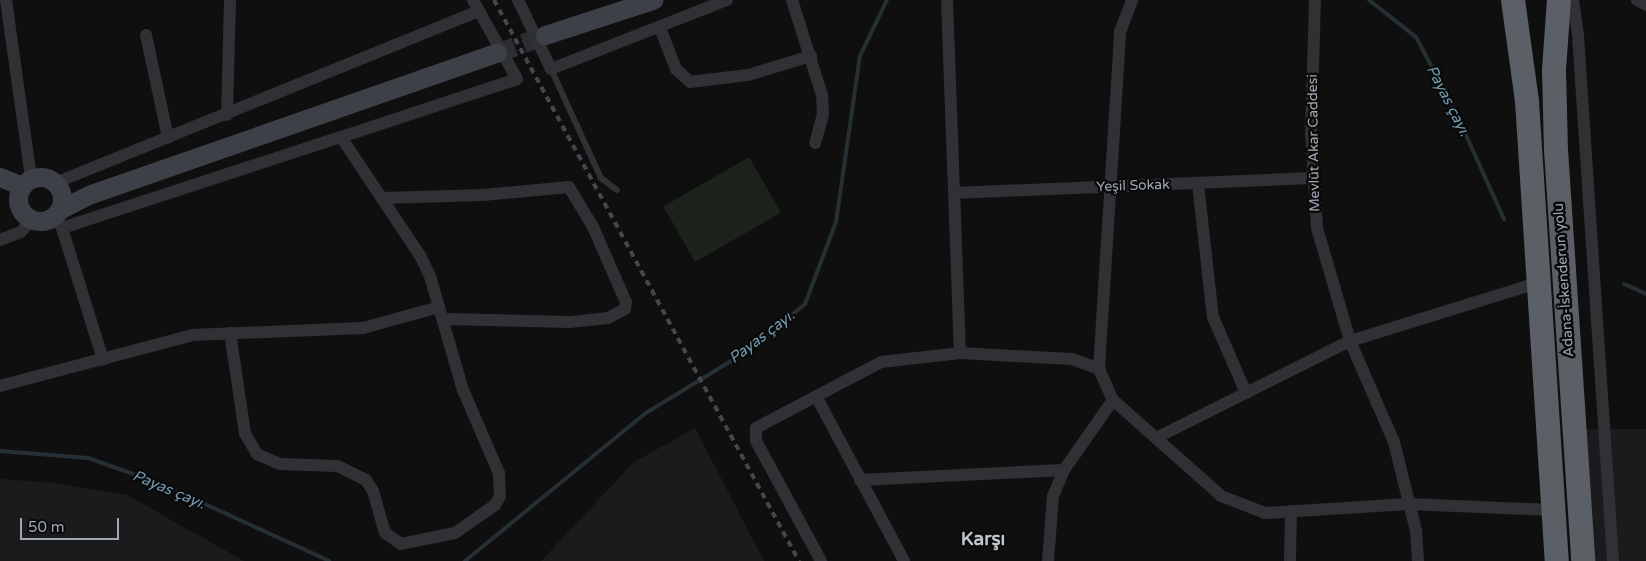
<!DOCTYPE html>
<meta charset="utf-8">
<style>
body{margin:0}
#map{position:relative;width:1646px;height:561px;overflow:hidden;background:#0f0f10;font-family:"Varela Round",sans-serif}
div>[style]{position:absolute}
.built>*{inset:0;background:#1b1b1d;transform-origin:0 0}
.green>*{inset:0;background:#1b231b;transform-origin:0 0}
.stream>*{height:4px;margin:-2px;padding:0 2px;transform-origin:2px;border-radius:2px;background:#252f34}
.secondary-tunnel>*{height:19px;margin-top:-9.5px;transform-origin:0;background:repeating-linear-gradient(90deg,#2c2d30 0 19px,transparent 0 28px)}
.lane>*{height:6px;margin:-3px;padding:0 3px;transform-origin:3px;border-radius:3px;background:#303135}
.street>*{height:12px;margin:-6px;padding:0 6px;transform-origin:6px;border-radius:6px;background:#303135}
.secondary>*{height:19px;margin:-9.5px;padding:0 9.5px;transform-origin:9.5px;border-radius:9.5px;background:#3d4046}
.secondary>.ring{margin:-9.5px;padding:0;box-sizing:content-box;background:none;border:19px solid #3d4046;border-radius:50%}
.highway>*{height:24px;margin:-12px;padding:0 12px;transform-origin:12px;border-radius:12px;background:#5b6067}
.rail>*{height:4px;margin-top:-2px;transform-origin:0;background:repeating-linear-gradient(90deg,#44474d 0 6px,transparent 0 11px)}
span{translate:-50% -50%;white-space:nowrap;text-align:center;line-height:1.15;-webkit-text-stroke:5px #0a0a0b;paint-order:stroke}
.street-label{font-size:14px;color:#9fa7b2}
.water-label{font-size:15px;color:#729bb1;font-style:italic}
.district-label{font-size:19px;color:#c0c5ce;font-weight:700}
.scale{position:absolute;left:20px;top:518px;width:99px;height:22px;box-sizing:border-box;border:2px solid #9fa7b2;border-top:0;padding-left:6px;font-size:15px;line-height:18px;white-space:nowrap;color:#9fa7b2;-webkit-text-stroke:4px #0a0a0b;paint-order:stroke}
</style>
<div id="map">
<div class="built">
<i style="clip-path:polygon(695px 428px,764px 561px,541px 561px,634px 462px)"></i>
<i style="left:1646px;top:429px;width:132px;height:60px;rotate:90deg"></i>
<i style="clip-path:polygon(0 479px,54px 483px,127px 495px,244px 561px,0 561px)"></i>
</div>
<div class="green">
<i style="left:749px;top:157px;width:64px;height:99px;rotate:60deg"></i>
</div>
<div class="stream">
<i style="left:1369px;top:0;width:60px;rotate:38.2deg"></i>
<i style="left:1416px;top:37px;width:84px;rotate:62.2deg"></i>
<i style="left:1455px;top:111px;width:119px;rotate:65.6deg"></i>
<i style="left:1624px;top:284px;width:24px;rotate:24deg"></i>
<i style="left:0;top:451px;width:88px;rotate:4.5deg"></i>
<i style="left:88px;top:458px;width:75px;rotate:19.4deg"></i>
<i style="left:159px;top:483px;width:187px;rotate:24.6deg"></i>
<i style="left:465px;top:561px;width:234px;rotate:-39.3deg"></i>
<i style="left:646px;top:413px;width:124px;rotate:-31.5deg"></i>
<i style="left:752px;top:348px;width:69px;rotate:-39.7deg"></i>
<i style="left:805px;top:304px;width:88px;rotate:-69.3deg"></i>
<i style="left:836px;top:222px;width:168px;rotate:-81.8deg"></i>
<i style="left:860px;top:56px;width:62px;rotate:-64.3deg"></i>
</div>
<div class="secondary-tunnel">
<i style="left:497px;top:53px;width:51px;rotate:-20.6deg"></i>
</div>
<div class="lane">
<i style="left:551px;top:69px;width:120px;rotate:65.4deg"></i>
<i style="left:601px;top:178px;width:20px;rotate:37deg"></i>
</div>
<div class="street">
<i style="left:6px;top:0;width:181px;rotate:82deg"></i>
<i style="left:518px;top:0;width:76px;rotate:64.4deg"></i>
<i style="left:551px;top:69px;width:189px;rotate:-21.4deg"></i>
<i style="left:792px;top:0;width:100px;rotate:72.5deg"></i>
<i style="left:822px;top:95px;width:19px;rotate:87deg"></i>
<i style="left:823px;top:114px;width:30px;rotate:105deg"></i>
<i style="left:947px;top:0;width:353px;rotate:87.9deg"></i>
<i style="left:1315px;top:0;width:133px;rotate:91.7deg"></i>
<i style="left:1311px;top:133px;width:95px;rotate:86.4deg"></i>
<i style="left:1317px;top:228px;width:118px;rotate:73.7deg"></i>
<i style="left:1350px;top:341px;width:110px;rotate:66.5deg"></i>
<i style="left:1394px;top:442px;width:92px;rotate:76.1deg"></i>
<i style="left:1416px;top:531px;width:30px;rotate:86deg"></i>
<i style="left:1573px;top:0;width:35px;rotate:82deg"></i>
<i style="left:1578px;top:35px;width:527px;rotate:86.19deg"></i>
<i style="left:1637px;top:0;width:10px;rotate:29deg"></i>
<i style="left:660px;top:28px;width:44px;rotate:68.7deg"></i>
<i style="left:676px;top:69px;width:19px;rotate:43deg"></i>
<i style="left:690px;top:82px;width:58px;rotate:-6.9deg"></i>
<i style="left:748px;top:75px;width:66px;rotate:-16.8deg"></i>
<i style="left:146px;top:35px;width:105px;rotate:77.9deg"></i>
<i style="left:227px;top:115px;width:115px;rotate:-88.5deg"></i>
<i style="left:341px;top:137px;width:185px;rotate:-18.2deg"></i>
<i style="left:517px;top:79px;width:78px;rotate:-119.2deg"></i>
<i style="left:55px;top:183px;width:458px;rotate:-22.1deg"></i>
<i style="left:479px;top:11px;width:13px;rotate:-119deg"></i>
<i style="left:1198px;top:184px;width:134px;rotate:83.6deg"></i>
<i style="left:1213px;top:317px;width:83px;rotate:66.5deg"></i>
<i style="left:954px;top:193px;width:358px;rotate:-2.4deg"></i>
<i style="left:383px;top:198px;width:100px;rotate:-1.7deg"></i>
<i style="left:483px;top:195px;width:86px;rotate:-5.3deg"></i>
<i style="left:569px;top:187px;width:47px;rotate:59deg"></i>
<i style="left:593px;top:227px;width:82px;rotate:66.3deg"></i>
<i style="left:626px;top:302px;width:7px;rotate:98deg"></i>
<i style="left:625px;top:309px;width:19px;rotate:152deg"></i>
<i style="left:608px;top:318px;width:37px;rotate:174deg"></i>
<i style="left:571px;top:322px;width:127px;rotate:-178.6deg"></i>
<i style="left:55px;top:216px;width:14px;rotate:60deg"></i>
<i style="left:62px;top:228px;width:138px;rotate:72.7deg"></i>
<i style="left:62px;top:228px;width:293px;rotate:-18.1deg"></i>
<i style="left:341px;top:137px;width:144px;rotate:56.3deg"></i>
<i style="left:421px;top:257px;width:21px;rotate:65deg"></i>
<i style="left:430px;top:276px;width:119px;rotate:73.9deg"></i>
<i style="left:463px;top:390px;width:90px;rotate:66.6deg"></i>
<i style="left:499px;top:473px;width:23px;rotate:88deg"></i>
<i style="left:500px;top:496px;width:10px;rotate:119deg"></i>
<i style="left:495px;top:505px;width:49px;rotate:145deg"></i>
<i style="left:455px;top:533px;width:55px;rotate:168.5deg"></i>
<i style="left:401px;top:544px;width:19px;rotate:-145deg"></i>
<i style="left:385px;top:533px;width:44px;rotate:-105.9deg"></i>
<i style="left:373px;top:491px;width:13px;rotate:-122deg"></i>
<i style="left:366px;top:480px;width:32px;rotate:-154deg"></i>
<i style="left:337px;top:466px;width:57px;rotate:-178deg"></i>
<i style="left:280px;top:464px;width:25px;rotate:-157deg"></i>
<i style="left:257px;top:454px;width:24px;rotate:-120deg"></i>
<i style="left:245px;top:433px;width:101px;rotate:-98.5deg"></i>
<i style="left:0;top:240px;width:22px;rotate:-21deg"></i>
<i style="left:21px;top:232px;width:16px;rotate:-50deg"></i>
<i style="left:1099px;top:369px;width:338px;rotate:-86.4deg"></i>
<i style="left:1120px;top:32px;width:34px;rotate:-69deg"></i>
<i style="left:0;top:386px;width:200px;rotate:-14.8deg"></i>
<i style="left:193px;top:335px;width:170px;rotate:-2.4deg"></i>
<i style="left:363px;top:328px;width:79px;rotate:-15.4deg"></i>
<i style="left:816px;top:396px;width:187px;rotate:61.9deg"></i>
<i style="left:1156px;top:438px;width:217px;rotate:-26.6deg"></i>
<i style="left:1350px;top:341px;width:200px;rotate:-17.2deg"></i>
<i style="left:860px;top:480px;width:204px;rotate:-2.8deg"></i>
<i style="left:821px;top:561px;width:136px;rotate:-118.4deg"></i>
<i style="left:756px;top:441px;width:13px;rotate:-90deg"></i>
<i style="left:756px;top:428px;width:141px;rotate:-27.8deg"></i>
<i style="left:881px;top:362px;width:80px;rotate:-6.5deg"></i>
<i style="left:960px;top:353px;width:112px;rotate:3.1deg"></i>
<i style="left:1072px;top:359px;width:29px;rotate:20deg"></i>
<i style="left:1099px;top:369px;width:34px;rotate:66deg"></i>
<i style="left:1113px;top:400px;width:144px;rotate:41.6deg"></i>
<i style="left:1221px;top:496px;width:47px;rotate:21.1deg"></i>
<i style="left:1265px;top:513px;width:144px;rotate:-3.6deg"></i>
<i style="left:1409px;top:504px;width:145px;rotate:2.4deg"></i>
<i style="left:1048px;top:561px;width:65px;rotate:-85.6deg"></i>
<i style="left:1053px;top:496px;width:28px;rotate:-67deg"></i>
<i style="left:1064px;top:470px;width:85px;rotate:-55deg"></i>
<i style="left:1290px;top:561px;width:50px;rotate:-88.9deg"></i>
</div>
<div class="secondary">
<i style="left:545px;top:35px;width:114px;rotate:-18deg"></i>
<i class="ring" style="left:18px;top:177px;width:25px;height:25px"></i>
<i style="left:0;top:177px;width:24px;rotate:22deg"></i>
<i style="left:59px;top:210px;width:36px;rotate:-27deg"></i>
<i style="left:91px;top:194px;width:430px;rotate:-19.2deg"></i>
</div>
<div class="highway">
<i style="left:1513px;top:0;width:102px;rotate:82.1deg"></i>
<i style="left:1527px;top:101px;width:461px;rotate:86.3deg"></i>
<i style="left:1559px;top:0;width:70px;rotate:94.1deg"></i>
<i style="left:1554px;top:70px;width:80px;rotate:88.6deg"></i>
<i style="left:1556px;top:150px;width:412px;rotate:86.2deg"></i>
</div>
<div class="rail">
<i style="left:494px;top:0;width:639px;rotate:61.47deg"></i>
</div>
<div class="street-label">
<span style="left:1314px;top:143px;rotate:-91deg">Mevlüt Akar Caddesi</span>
<span style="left:1133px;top:186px;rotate:-2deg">Yeşil Sokak</span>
<span style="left:1564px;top:280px;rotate:-94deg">Adana-İskenderun yolu</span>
</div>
<div class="water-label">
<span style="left:1448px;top:101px;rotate:63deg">Payas çayı.</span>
<span style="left:762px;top:337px;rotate:-37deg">Payas çayı.</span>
<span style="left:169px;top:490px;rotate:23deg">Payas çayı.</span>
</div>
<div class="district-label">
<span style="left:983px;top:540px">Karşı</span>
</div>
<div class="scale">50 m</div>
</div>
